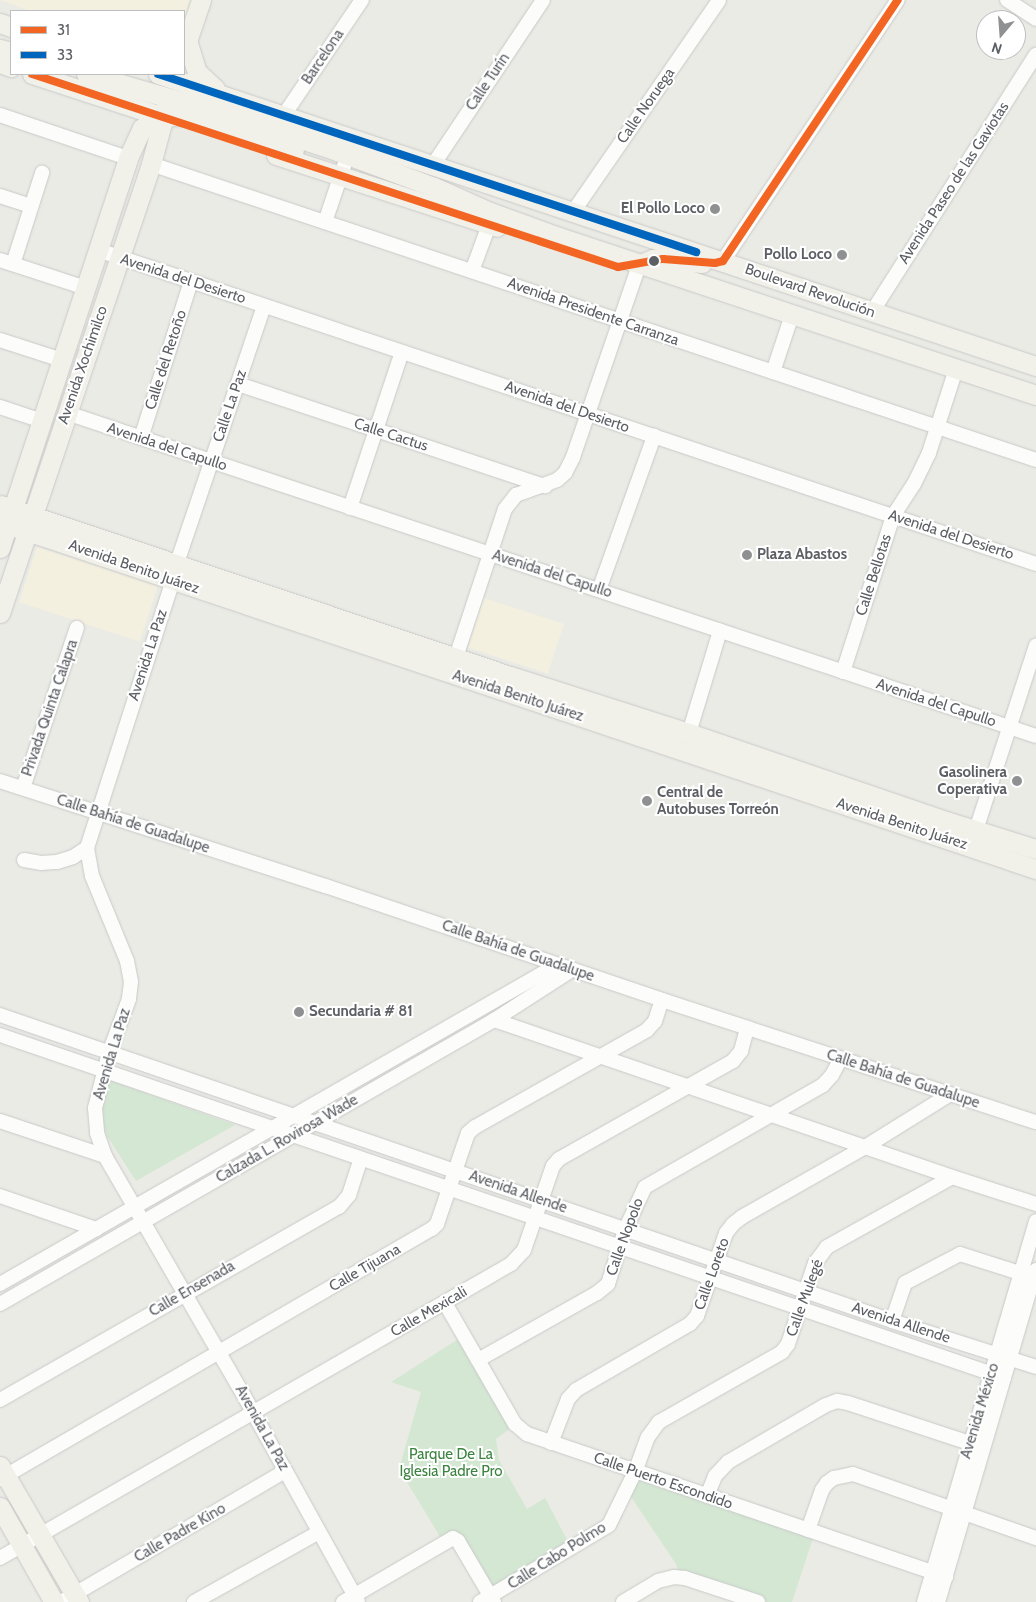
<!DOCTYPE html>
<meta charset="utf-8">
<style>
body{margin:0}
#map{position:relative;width:1036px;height:1602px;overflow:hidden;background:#ebebe6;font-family:Cabin,sans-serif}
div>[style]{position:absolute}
.commercial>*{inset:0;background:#f4f0e0;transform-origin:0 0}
.green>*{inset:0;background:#d4e7d3}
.roads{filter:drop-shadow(0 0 1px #c8c9c8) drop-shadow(0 0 1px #c8c9c8)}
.minor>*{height:14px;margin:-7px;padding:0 7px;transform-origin:7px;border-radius:7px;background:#fcfcfb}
.major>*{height:19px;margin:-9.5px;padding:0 9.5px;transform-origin:9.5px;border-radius:9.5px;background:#f2f1e9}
.bus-1>*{height:8px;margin:-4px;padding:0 4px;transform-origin:4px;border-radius:4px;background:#f26522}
.bus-2>*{height:8px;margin:-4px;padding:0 4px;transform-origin:4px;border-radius:4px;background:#0065bd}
.dots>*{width:14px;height:14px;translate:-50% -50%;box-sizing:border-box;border:2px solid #fff;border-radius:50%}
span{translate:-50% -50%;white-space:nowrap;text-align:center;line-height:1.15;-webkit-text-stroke:4px #fff;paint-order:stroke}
.street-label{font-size:15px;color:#5c5f64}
.poi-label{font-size:15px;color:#5c5f64;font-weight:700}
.right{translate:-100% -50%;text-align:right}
.left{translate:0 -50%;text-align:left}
.park-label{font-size:15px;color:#3c8340}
.legend{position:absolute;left:10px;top:10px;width:175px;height:65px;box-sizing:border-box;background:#fff;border:1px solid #bebfc1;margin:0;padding:6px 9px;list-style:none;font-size:15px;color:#5c5f64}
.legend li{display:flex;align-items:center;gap:10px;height:25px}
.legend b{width:25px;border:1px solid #bebfc1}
.north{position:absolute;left:976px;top:10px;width:50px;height:50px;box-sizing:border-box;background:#fff;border:1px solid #bebfc1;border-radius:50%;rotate:198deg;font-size:14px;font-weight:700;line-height:20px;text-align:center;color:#5c5f64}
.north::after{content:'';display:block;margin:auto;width:18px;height:22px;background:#8e9092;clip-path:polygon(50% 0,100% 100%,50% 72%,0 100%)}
</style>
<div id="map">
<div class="commercial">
<i style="clip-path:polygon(0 0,191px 0,184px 23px,184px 11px,31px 11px)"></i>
<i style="left:37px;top:547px;width:127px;height:58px;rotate:18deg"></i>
<i style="left:484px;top:598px;width:84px;height:52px;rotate:18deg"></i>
</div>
<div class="green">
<i style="clip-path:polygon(109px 1080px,235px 1125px,136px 1181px,107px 1136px,104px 1126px,102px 1107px)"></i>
<i style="clip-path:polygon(460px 1338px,510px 1429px,496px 1439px,499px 1460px,527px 1509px,545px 1498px,571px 1547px,491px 1594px,456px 1534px,442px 1540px,399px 1469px,421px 1392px,391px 1382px)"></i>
<i style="clip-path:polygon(638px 1480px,813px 1538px,792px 1602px,761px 1602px,680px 1575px,676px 1564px,631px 1497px)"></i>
</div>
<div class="roads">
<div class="minor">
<i style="left:1007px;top:0;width:35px;rotate:33deg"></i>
<i style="left:0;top:115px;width:135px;rotate:18.6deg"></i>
<i style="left:284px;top:115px;width:139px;rotate:-55.9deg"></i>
<i style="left:151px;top:164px;width:933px;rotate:18.49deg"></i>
<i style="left:433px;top:165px;width:198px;rotate:-56.3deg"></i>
<i style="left:0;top:196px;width:33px;rotate:18deg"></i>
<i style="left:573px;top:212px;width:257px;rotate:-55.4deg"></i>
<i style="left:325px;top:222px;width:59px;rotate:-71.3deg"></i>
<i style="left:98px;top:250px;width:989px;rotate:18.51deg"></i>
<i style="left:0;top:260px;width:90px;rotate:18deg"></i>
<i style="left:723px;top:261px;width:314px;rotate:-56.2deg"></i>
<i style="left:13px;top:264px;width:96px;rotate:-72.3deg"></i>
<i style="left:472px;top:271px;width:49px;rotate:-69.7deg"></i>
<i style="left:872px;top:312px;width:305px;rotate:-57.5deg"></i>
<i style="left:0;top:340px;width:65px;rotate:17.9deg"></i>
<i style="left:773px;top:372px;width:60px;rotate:-71.6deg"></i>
<i style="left:238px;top:384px;width:324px;rotate:18.4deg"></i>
<i style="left:0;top:407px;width:44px;rotate:18.4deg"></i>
<i style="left:67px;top:413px;width:1021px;rotate:18.43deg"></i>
<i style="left:141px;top:438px;width:165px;rotate:-72.3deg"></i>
<i style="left:350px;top:508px;width:164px;rotate:-71.6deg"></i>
<i style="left:177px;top:563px;width:271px;rotate:-71.3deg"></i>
<i style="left:173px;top:580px;width:281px;rotate:107.8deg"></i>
<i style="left:87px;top:848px;width:28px;rotate:80deg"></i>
<i style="left:92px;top:876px;width:92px;rotate:67.6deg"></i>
<i style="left:127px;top:961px;width:21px;rotate:79deg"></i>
<i style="left:131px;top:982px;width:17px;rotate:97deg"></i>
<i style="left:129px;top:999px;width:58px;rotate:110.3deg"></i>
<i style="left:109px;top:1053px;width:57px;rotate:104.3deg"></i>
<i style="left:95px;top:1108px;width:25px;rotate:85deg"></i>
<i style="left:97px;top:1133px;width:24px;rotate:71deg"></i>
<i style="left:105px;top:1156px;width:277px;rotate:59.9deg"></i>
<i style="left:244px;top:1396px;width:235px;rotate:61deg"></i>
<i style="left:599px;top:590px;width:164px;rotate:-70.3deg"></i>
<i style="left:456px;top:657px;width:156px;rotate:-71.7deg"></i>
<i style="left:505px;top:509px;width:18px;rotate:-52deg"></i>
<i style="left:516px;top:495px;width:44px;rotate:-20.1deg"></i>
<i style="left:557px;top:480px;width:11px;rotate:-41deg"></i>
<i style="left:565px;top:473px;width:18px;rotate:-63deg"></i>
<i style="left:573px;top:457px;width:203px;rotate:-71deg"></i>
<i style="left:843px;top:672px;width:164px;rotate:-72.2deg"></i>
<i style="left:893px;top:516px;width:38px;rotate:-57deg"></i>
<i style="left:914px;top:484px;width:34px;rotate:-64deg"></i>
<i style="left:929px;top:453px;width:88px;rotate:-72.2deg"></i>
<i style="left:689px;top:733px;width:107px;rotate:-73.1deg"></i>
<i style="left:0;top:781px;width:342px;rotate:17.9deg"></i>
<i style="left:326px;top:886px;width:355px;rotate:18.7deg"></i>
<i style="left:662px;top:1000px;width:393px;rotate:18.1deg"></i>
<i style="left:23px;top:788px;width:169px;rotate:-71.4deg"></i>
<i style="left:976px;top:830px;width:194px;rotate:-72deg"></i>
<i style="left:24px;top:860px;width:17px;rotate:10deg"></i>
<i style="left:41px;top:863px;width:16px;rotate:-4deg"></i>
<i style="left:57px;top:862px;width:17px;rotate:-17deg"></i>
<i style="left:73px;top:857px;width:17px;rotate:-33deg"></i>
<i style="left:0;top:1015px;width:943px;rotate:18.93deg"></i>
<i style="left:892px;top:1321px;width:151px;rotate:17.7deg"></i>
<i style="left:494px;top:1020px;width:484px;rotate:18.9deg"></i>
<i style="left:952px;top:1177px;width:88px;rotate:17.8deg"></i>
<i style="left:0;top:1035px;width:1061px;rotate:18.86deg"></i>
<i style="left:0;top:1121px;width:111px;rotate:18.4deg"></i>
<i style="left:0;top:1196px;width:102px;rotate:19deg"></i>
<i style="left:0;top:1284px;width:642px;rotate:-29.8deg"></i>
<i style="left:445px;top:1303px;width:140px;rotate:60deg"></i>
<i style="left:515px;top:1424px;width:16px;rotate:40deg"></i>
<i style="left:527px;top:1434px;width:443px;rotate:18.8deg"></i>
<i style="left:0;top:1304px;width:570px;rotate:-29.89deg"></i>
<i style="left:494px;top:1020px;width:93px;rotate:-32.7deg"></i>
<i style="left:892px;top:1321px;width:40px;rotate:-71.1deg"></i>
<i style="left:905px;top:1283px;width:62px;rotate:-27.8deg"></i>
<i style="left:960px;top:1254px;width:63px;rotate:17.6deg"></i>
<i style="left:478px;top:1360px;width:137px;rotate:-29.4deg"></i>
<i style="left:597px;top:1293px;width:14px;rotate:-39deg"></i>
<i style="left:608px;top:1284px;width:57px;rotate:-72.5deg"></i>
<i style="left:625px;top:1230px;width:47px;rotate:-65.1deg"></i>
<i style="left:645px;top:1187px;width:205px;rotate:-29.8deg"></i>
<i style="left:823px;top:1085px;width:13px;rotate:-48deg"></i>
<i style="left:832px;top:1075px;width:19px;rotate:-62deg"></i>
<i style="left:0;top:1400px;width:390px;rotate:-29.7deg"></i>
<i style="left:339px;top:1207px;width:16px;rotate:-50deg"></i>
<i style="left:349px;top:1195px;width:38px;rotate:-72deg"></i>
<i style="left:551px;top:1443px;width:47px;rotate:-68.9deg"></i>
<i style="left:568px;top:1399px;width:12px;rotate:-48deg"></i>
<i style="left:576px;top:1390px;width:132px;rotate:-30.1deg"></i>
<i style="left:690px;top:1324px;width:11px;rotate:-49deg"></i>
<i style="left:697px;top:1316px;width:88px;rotate:-70.7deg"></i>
<i style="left:726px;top:1233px;width:11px;rotate:-52deg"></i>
<i style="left:733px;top:1224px;width:11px;rotate:-38deg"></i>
<i style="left:742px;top:1217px;width:142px;rotate:-29.6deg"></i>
<i style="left:865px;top:1147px;width:100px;rotate:-31.9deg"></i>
<i style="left:0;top:1479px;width:499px;rotate:-30.1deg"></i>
<i style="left:432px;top:1229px;width:7px;rotate:-45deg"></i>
<i style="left:437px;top:1224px;width:96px;rotate:-71.2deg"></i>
<i style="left:468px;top:1133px;width:9px;rotate:-41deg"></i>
<i style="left:475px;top:1127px;width:197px;rotate:-29.4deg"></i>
<i style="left:647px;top:1030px;width:12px;rotate:-48deg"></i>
<i style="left:655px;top:1021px;width:22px;rotate:-72deg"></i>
<i style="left:707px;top:1496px;width:22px;rotate:-68deg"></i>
<i style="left:715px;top:1476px;width:19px;rotate:-47deg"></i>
<i style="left:728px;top:1462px;width:113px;rotate:-30.2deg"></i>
<i style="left:826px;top:1405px;width:12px;rotate:-20deg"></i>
<i style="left:837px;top:1401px;width:11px;rotate:10deg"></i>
<i style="left:848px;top:1403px;width:128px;rotate:18.2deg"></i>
<i style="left:808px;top:1530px;width:42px;rotate:-70.7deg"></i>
<i style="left:822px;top:1490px;width:9px;rotate:-54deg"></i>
<i style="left:827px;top:1483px;width:9px;rotate:-36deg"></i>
<i style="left:834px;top:1478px;width:19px;rotate:-12deg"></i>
<i style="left:853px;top:1474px;width:194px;rotate:19.3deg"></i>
<i style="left:0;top:1558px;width:590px;rotate:-29.91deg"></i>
<i style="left:511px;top:1264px;width:19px;rotate:-47deg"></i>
<i style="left:524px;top:1250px;width:89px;rotate:-71deg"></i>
<i style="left:553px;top:1166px;width:9px;rotate:-49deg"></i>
<i style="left:559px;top:1159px;width:200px;rotate:-29.4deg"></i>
<i style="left:733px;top:1061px;width:13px;rotate:-51deg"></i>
<i style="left:741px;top:1051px;width:24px;rotate:-75deg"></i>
<i style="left:61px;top:1602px;width:259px;rotate:-30.3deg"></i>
<i style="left:194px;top:1602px;width:143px;rotate:-29.2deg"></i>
<i style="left:343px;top:1602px;width:127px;rotate:-30.2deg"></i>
<i style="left:453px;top:1538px;width:6px;rotate:31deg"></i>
<i style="left:458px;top:1541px;width:71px;rotate:59.5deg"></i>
<i style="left:480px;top:1602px;width:150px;rotate:-30.8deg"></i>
<i style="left:609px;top:1525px;width:59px;rotate:-63.9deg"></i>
<i style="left:635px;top:1472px;width:37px;rotate:-70deg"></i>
<i style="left:648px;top:1437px;width:19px;rotate:-54deg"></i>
<i style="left:659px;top:1422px;width:142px;rotate:-29.6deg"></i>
<i style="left:782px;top:1352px;width:10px;rotate:-53deg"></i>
<i style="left:788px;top:1344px;width:85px;rotate:-71.6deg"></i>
<i style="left:815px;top:1263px;width:20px;rotate:-53deg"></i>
<i style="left:827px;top:1247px;width:143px;rotate:-29.2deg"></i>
<i style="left:623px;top:1602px;width:41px;rotate:-31deg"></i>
<i style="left:658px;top:1581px;width:16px;rotate:-14deg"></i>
<i style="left:674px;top:1577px;width:11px;rotate:5deg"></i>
<i style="left:685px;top:1578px;width:77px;rotate:18.2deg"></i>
<i style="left:924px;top:1602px;width:397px;rotate:-73.6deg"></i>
<i style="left:938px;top:1602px;width:346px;rotate:-73.6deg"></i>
</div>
<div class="major">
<i style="left:0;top:23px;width:12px;rotate:20deg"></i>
<i style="left:187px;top:40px;width:34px;rotate:73deg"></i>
<i style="left:197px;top:72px;width:25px;rotate:43deg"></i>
<i style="left:0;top:49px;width:11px;rotate:15deg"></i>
<i style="left:184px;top:50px;width:53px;rotate:-71.2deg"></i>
<i style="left:0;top:63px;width:12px;rotate:20deg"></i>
<i style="left:32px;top:74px;width:142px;rotate:18.1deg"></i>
<i style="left:86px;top:74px;width:137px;rotate:16.1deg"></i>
<i style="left:218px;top:112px;width:125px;rotate:18.1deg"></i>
<i style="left:337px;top:151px;width:103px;rotate:20.4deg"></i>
<i style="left:434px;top:187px;width:61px;rotate:24.1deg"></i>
<i style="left:490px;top:212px;width:73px;rotate:19.9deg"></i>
<i style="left:559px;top:237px;width:502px;rotate:18.33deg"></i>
<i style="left:158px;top:74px;width:925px;rotate:18.4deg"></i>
<i style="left:276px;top:155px;width:232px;rotate:18deg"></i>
<i style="left:640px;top:264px;width:14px;rotate:-21deg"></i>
<i style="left:653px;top:259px;width:10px"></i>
<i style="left:663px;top:259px;width:39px;rotate:6deg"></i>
<i style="left:0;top:505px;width:538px;rotate:18.54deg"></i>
<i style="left:510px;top:676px;width:188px;rotate:17.7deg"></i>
<i style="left:689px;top:733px;width:272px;rotate:18.9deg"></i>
<i style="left:946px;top:821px;width:94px;rotate:17.3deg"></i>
<i style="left:0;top:522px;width:1093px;rotate:18.52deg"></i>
<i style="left:0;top:548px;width:410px;rotate:-71.8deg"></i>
<i style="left:128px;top:158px;width:33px;rotate:-65deg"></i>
<i style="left:142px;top:128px;width:24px;rotate:-30deg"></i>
<i style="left:163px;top:116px;width:22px"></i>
<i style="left:185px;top:116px;width:114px;rotate:17.3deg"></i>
<i style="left:0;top:613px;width:474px;rotate:-71.4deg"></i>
<i style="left:151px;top:164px;width:58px;rotate:-75deg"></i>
<i style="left:0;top:1466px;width:157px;rotate:59.8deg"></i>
<i style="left:0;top:1507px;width:109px;rotate:60.4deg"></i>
</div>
</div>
<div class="bus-1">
<i style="left:32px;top:74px;width:617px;rotate:18.23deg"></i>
<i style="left:618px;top:267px;width:46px;rotate:-10.1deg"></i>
<i style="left:663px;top:259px;width:52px;rotate:4.4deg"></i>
<i style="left:715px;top:263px;width:8px;rotate:-14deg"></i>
<i style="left:723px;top:261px;width:314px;rotate:-56.2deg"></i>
</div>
<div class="bus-2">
<i style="left:158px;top:74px;width:567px;rotate:18.31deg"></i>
</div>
<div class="dots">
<i style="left:715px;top:209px;background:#8e9092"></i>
<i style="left:842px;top:255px;background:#8e9092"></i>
<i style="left:654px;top:261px;background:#5c5f64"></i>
<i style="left:747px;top:555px;background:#8e9092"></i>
<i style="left:1017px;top:781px;background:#8e9092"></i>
<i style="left:647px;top:801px;background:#8e9092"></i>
<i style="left:299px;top:1012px;background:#8e9092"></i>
</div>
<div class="street-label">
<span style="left:323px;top:57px;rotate:-56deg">Barcelona</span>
<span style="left:488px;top:82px;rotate:-56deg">Calle Turín</span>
<span style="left:646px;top:106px;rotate:-55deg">Calle Noruega</span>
<span style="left:954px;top:183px;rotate:-57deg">Avenida Paseo de las Gaviotas</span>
<span style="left:183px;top:279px;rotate:18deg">Avenida del Desierto</span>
<span style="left:810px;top:291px;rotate:19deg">Boulevard Revolución</span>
<span style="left:593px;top:312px;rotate:19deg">Avenida Presidente Carranza</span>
<span style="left:166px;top:360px;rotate:-72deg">Calle del Retoño</span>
<span style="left:83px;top:365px;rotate:-71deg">Avenida Xochimilco</span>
<span style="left:230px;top:406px;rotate:-71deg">Calle La Paz</span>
<span style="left:567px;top:407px;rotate:19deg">Avenida del Desierto</span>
<span style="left:391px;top:435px;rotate:18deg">Calle Cactus</span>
<span style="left:167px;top:447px;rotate:18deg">Avenida del Capullo</span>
<span style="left:951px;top:535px;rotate:18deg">Avenida del Desierto</span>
<span style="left:134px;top:567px;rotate:19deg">Avenida Benito Juárez</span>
<span style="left:552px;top:574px;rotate:18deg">Avenida del Capullo</span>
<span style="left:874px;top:575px;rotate:-72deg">Calle Bellotas</span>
<span style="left:148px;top:655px;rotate:-72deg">Avenida La Paz</span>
<span style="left:518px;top:696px;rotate:18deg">Avenida Benito Juárez</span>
<span style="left:936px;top:703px;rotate:18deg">Avenida del Capullo</span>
<span style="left:50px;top:708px;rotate:-71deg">Privada Quinta Calapra</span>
<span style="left:133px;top:824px;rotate:18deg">Calle Bahía de Guadalupe</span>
<span style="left:902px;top:824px;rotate:18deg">Avenida Benito Juárez</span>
<span style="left:518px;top:951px;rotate:19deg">Calle Bahía de Guadalupe</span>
<span style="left:112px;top:1054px;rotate:-73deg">Avenida La Paz</span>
<span style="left:903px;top:1079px;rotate:18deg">Calle Bahía de Guadalupe</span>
<span style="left:287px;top:1139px;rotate:-30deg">Calzada L. Rovirosa Wade</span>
<span style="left:518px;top:1192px;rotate:19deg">Avenida Allende</span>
<span style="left:625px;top:1237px;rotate:-70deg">Calle Nopolo</span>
<span style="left:365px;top:1268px;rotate:-30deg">Calle Tijuana</span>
<span style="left:712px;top:1274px;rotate:-70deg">Calle Loreto</span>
<span style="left:192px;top:1289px;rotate:-30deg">Calle Ensenada</span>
<span style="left:805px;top:1298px;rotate:-70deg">Calle Mulegé</span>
<span style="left:429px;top:1312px;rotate:-30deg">Calle Mexicali</span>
<span style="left:901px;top:1323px;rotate:18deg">Avenida Allende</span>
<span style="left:980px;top:1411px;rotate:-73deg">Avenida México</span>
<span style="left:262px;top:1428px;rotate:61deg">Avenida La Paz</span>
<span style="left:663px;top:1481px;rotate:19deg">Calle Puerto Escondido</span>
<span style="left:180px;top:1533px;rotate:-30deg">Calle Padre Kino</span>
<span style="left:557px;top:1556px;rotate:-32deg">Calle Cabo Polmo</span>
</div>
<div class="poi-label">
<span class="right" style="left:705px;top:209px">El Pollo Loco</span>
<span class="right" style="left:832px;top:255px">Pollo Loco</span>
<span class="left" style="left:757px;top:555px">Plaza Abastos</span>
<span class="right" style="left:1007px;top:781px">Gasolinera<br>Coperativa</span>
<span class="left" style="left:657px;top:801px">Central de<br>Autobuses Torreón</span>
<span class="left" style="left:309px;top:1012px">Secundaria # 81</span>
</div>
<div class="park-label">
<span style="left:451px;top:1463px">Parque De La<br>Iglesia Padre Pro</span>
</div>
<ul class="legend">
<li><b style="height:6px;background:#f26522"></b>31</li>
<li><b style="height:6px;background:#0065bd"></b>33</li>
</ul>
<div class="north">N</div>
</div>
